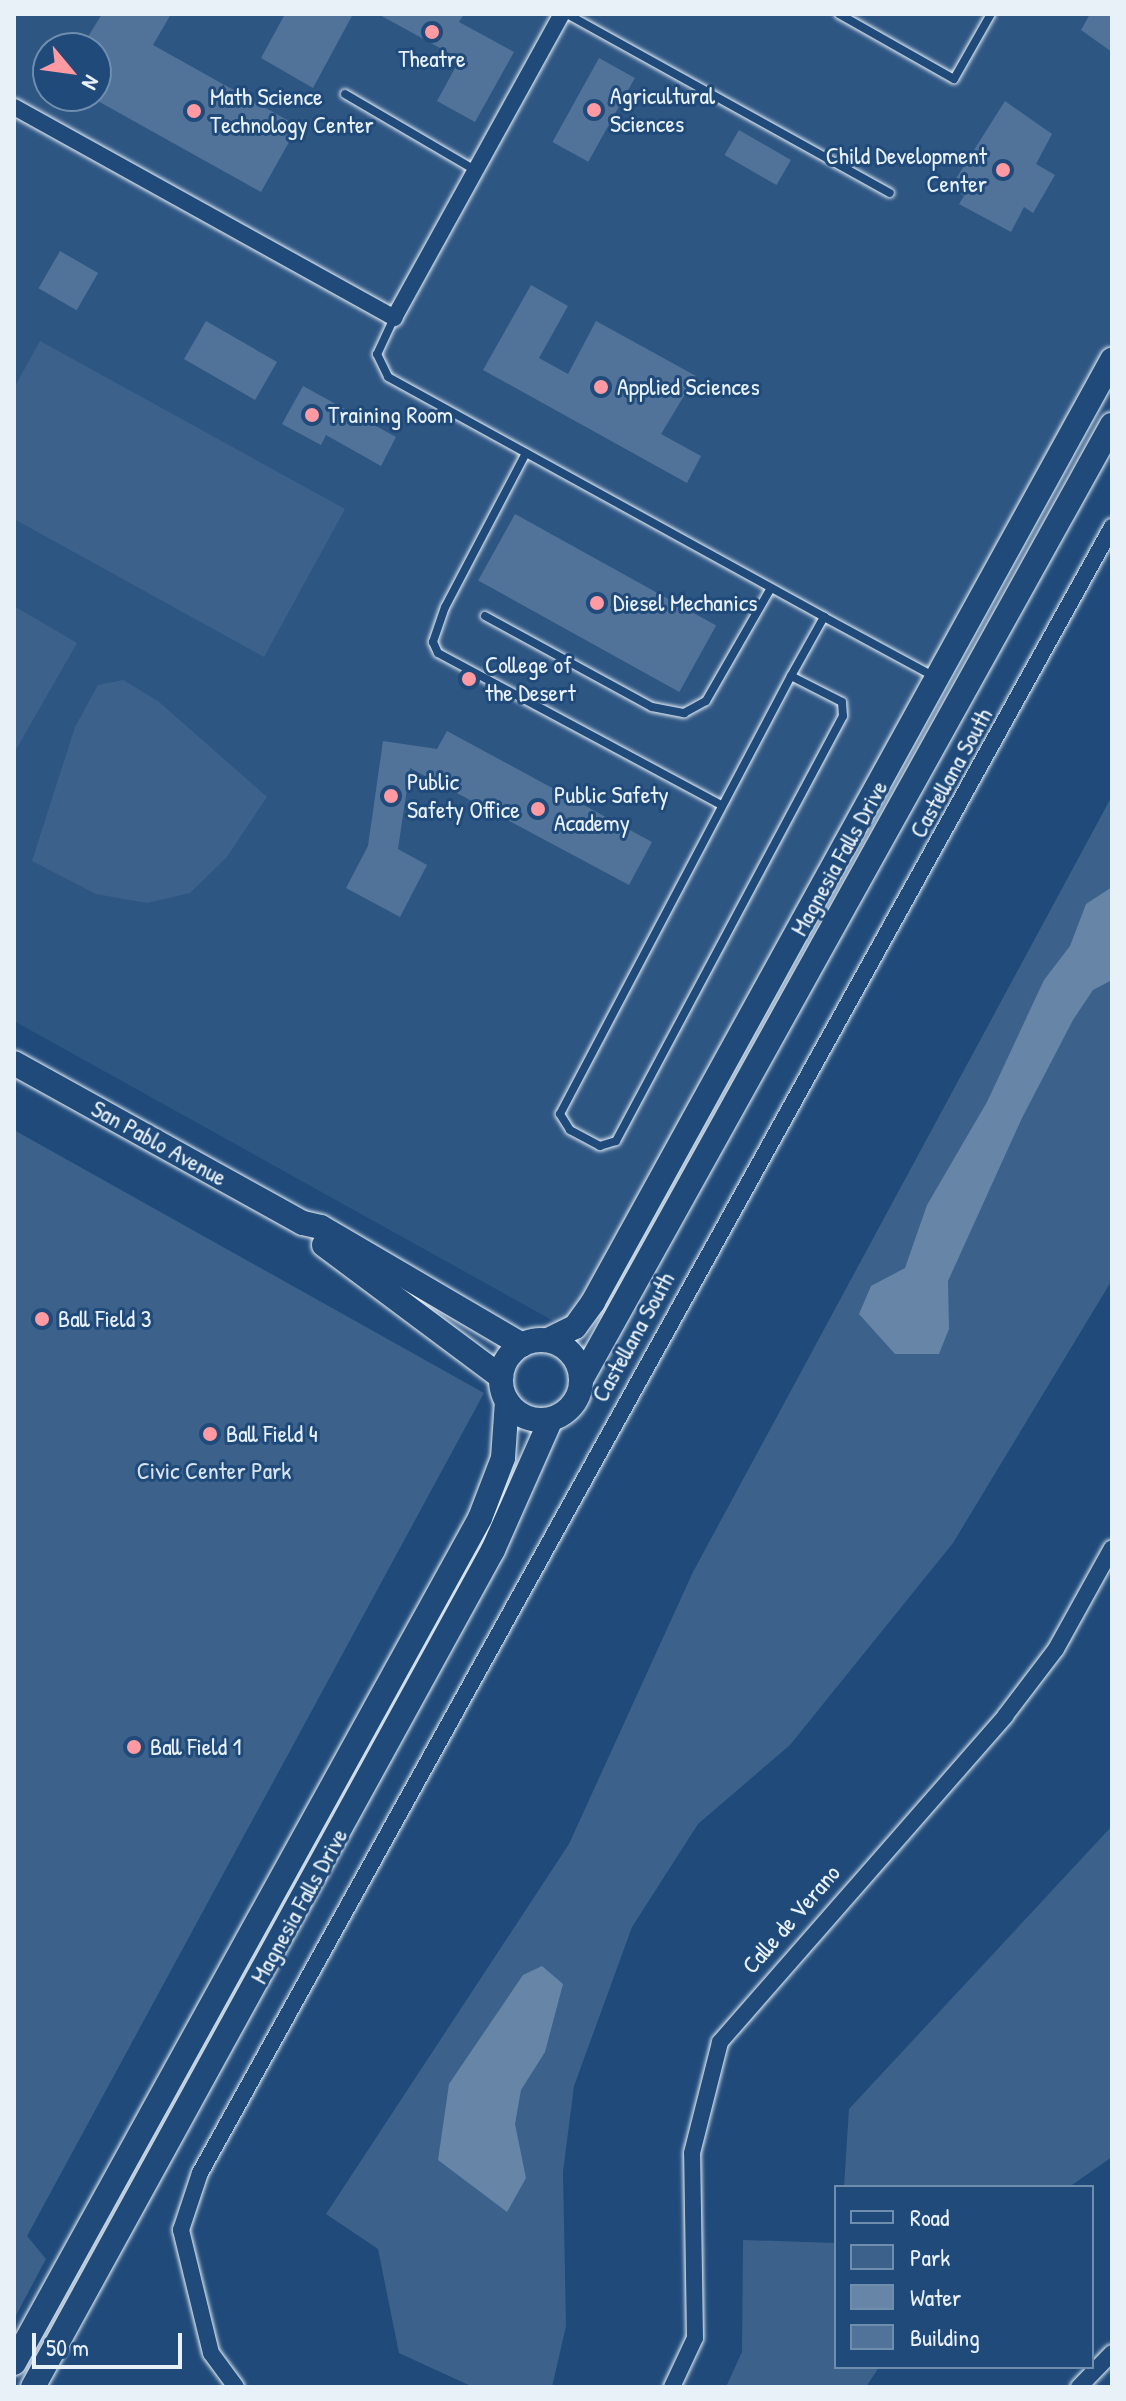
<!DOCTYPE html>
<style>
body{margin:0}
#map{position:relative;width:1126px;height:2401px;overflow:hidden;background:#1f4a7a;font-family:"Patrick Hand",sans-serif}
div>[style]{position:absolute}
.built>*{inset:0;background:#2e5683}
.green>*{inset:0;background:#3c628c}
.water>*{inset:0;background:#6685a7}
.building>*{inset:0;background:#517399;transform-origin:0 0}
.roads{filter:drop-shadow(0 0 2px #e8f1f8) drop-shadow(0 0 2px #e8f1f8)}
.lane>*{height:8px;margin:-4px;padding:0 4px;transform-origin:4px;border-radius:4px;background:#1f4a7a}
.street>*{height:16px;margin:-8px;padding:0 8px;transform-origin:8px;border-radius:8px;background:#1f4a7a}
.secondary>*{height:24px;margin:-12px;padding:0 12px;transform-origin:12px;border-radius:12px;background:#1f4a7a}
.secondary>.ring{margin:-12px;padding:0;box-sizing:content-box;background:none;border:24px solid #1f4a7a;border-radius:50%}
.dots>*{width:22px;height:22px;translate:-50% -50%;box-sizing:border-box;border:4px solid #1f4a7a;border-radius:50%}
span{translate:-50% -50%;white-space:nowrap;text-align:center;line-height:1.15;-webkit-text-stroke:6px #1f4a7a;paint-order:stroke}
.poi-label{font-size:24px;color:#e8f1f8}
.left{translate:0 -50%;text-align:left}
.right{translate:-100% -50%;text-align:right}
.street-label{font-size:24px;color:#e8f1f8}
.park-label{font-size:24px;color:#d7e3ed}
.frame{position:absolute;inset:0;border:16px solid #e8f1f8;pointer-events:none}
.legend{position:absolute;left:834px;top:2185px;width:260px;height:184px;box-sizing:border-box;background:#1f4a7a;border:2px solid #6f8dac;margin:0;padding:10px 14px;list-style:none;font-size:24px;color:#e8f1f8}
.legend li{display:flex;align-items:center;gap:16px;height:40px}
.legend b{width:40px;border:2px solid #6f8dac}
.north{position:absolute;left:32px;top:32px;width:80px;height:80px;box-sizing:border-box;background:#1f4a7a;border:2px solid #6f8dac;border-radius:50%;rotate:119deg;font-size:22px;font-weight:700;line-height:32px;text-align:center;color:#e8f1f8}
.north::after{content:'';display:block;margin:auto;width:28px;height:36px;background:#ff9aa2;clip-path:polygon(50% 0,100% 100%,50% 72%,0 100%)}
.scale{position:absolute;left:32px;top:2333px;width:150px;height:36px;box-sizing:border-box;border:4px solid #e8f1f8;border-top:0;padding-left:10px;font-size:24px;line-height:28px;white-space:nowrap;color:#e8f1f8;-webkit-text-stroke:6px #1f4a7a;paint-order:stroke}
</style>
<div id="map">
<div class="built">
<i style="clip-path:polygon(evenodd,14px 14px,1112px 14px,1112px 338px,568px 1329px,14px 1021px,14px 14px,48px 48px,96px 48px,96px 96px,48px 96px,48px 48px)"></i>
</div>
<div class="green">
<i style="clip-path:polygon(40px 341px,345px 509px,264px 657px,14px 519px,14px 388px)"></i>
<i style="clip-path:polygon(14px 606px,77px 643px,14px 753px)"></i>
<i style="clip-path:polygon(123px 680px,158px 701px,267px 797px,226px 858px,190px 893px,147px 903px,96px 894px,32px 861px,75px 727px,98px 685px)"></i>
<i style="clip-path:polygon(1112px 796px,1112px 1280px,953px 1543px,790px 1745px,698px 1824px,632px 1927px,574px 2086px,563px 2172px,566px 2326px,552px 2387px,473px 2387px,399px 2353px,378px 2249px,326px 2214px,569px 1844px,693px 1572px)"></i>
<i style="clip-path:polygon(14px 1130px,484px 1393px,27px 2236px,46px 2259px,14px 2319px)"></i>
<i style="clip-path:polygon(1112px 1826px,1112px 2157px,1069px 2187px,844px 2187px,849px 2109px)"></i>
<i style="clip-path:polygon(743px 2240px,836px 2243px,836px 2367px,879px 2367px,866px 2387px,726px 2387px,742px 2352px)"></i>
</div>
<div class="water">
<i style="clip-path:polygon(1112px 887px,1112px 980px,1093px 990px,1073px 1020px,1022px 1118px,948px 1281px,949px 1329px,939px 1354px,895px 1354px,859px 1314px,871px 1286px,905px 1268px,927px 1205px,987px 1102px,1044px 980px,1070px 946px,1086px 904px)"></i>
<i style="clip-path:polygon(542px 1966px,563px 1984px,545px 2052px,521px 2090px,515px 2124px,526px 2178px,507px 2212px,438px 2160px,449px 2084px,523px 1975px)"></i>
</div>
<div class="building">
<i style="clip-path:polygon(102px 14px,171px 14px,153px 45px,298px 126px,261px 192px,96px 100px,96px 48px,81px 48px)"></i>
<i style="clip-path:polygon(285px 14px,353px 14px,313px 88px,261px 58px)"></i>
<i style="clip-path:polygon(378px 14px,464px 14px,459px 22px,514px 52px,475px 122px,437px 101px,460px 59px)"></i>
<i style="clip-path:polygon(1090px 14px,1112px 14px,1112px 52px,1081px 30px)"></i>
<i style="left:599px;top:58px;width:41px;height:96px;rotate:29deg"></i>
<i style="clip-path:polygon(1005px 101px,1052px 134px,1036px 164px,1055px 175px,1033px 213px,1024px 207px,1011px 232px,959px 204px,964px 196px,950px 188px)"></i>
<i style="left:739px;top:130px;width:60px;height:29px;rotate:30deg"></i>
<i style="left:60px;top:251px;width:44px;height:43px;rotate:30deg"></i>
<i style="clip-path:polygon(531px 285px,568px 306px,539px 358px,568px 374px,596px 321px,696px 376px,661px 434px,701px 456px,687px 483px,483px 370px)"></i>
<i style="left:206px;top:321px;width:82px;height:44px;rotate:30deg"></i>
<i style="clip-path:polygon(303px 386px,396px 437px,381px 466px,326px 435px,321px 445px,282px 424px)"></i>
<i style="left:515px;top:514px;width:230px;height:76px;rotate:29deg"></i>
<i style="clip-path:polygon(447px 731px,652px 842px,629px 885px,410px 768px,398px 849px,427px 865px,400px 917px,346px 888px,368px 846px,383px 741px,437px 749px)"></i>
</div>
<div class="roads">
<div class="lane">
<i style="left:567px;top:14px;width:369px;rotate:29deg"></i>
<i style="left:839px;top:14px;width:132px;rotate:29.5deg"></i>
<i style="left:954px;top:79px;width:75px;rotate:-60.4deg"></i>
<i style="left:345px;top:94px;width:151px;rotate:30.3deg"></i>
<i style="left:394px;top:318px;width:40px;rotate:115deg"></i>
<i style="left:377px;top:354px;width:25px;rotate:64deg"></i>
<i style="left:388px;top:377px;width:498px;rotate:28.8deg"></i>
<i style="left:526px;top:453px;width:174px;rotate:117.7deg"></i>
<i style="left:445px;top:607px;width:37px;rotate:109deg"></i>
<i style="left:433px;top:642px;width:12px;rotate:66deg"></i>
<i style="left:438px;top:653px;width:322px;rotate:28.2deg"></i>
<i style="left:485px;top:616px;width:190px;rotate:28.6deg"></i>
<i style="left:652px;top:707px;width:33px;rotate:11deg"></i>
<i style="left:684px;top:713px;width:25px;rotate:-29deg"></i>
<i style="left:706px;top:701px;width:130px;rotate:-60.1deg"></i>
<i style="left:791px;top:676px;width:57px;rotate:27deg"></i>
<i style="left:842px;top:702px;width:14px;rotate:86deg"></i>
<i style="left:843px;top:716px;width:482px;rotate:118.1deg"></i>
<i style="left:616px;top:1141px;width:17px;rotate:163deg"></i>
<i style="left:600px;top:1146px;width:34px;rotate:-152deg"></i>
<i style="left:570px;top:1130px;width:19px;rotate:-122deg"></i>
<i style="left:560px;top:1114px;width:495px;rotate:-62.2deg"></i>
<i style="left:791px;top:676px;width:68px;rotate:-60.8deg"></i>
<i style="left:824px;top:617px;width:124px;rotate:28.4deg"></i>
</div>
<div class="street">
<i style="left:14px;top:107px;width:435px;rotate:29deg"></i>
<i style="left:394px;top:318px;width:347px;rotate:-61.1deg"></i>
<i style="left:236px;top:2387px;width:42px;rotate:-126.3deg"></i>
<i style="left:211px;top:2353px;width:127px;rotate:-103.7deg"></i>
<i style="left:181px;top:2230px;width:60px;rotate:-71.6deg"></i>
<i style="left:200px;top:2173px;width:1882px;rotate:-61.01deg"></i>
<i style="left:672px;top:2387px;width:54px;rotate:-64.9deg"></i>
<i style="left:695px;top:2338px;width:185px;rotate:-90.9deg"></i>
<i style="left:692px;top:2153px;width:114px;rotate:-75.8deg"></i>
<i style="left:720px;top:2042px;width:433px;rotate:-48.8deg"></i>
<i style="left:1005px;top:1716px;width:84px;rotate:-52.7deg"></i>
<i style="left:1056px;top:1649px;width:115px;rotate:-61deg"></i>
<i style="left:1079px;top:2387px;width:47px;rotate:-45.9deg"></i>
</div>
<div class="secondary">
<i style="left:14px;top:1063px;width:330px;rotate:29deg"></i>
<i style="left:303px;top:1223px;width:18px;rotate:13deg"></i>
<i style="left:321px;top:1227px;width:233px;rotate:30.4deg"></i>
<i style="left:324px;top:1245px;width:221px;rotate:36.7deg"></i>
<i style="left:548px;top:1340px;width:30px;rotate:-26deg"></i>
<i style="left:575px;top:1327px;width:31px;rotate:-54deg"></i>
<i style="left:593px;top:1302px;width:1076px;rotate:-61.15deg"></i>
<i class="ring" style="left:501px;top:1340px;width:56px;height:56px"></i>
<i style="left:581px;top:1380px;width:1093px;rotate:-60.93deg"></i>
<i style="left:14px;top:2363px;width:965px;rotate:-61.12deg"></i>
<i style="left:480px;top:1518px;width:64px;rotate:-69deg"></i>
<i style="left:503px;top:1458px;width:57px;rotate:-86deg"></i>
<i style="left:33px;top:2387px;width:955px;rotate:-61.21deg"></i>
<i style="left:493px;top:1550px;width:143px;rotate:-66.1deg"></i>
</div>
</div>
<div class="dots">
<i style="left:432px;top:32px;background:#ff9aa2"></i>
<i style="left:594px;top:110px;background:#ff9aa2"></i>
<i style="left:194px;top:111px;background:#ff9aa2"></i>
<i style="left:1003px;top:170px;background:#ff9aa2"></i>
<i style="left:601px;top:387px;background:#ff9aa2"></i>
<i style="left:312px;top:415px;background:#ff9aa2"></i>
<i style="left:597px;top:603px;background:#ff9aa2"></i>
<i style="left:469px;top:679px;background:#ff9aa2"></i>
<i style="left:391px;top:796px;background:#ff9aa2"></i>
<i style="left:538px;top:809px;background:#ff9aa2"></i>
<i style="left:42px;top:1319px;background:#ff9aa2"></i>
<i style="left:210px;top:1434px;background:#ff9aa2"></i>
<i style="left:134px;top:1747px;background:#ff9aa2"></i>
</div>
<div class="poi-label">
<span style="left:432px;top:59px">Theatre</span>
<span class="left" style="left:610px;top:110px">Agricultural<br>Sciences</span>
<span class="left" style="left:210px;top:111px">Math Science<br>Technology Center</span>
<span class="right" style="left:987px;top:170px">Child Development<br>Center</span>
<span class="left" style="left:617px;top:387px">Applied Sciences</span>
<span class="left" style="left:328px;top:415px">Training Room</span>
<span class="left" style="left:613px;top:603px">Diesel Mechanics</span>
<span class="left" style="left:485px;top:679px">College of<br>the Desert</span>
<span class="left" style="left:407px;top:796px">Public<br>Safety Office</span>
<span class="left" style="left:554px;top:809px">Public Safety<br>Academy</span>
<span class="left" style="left:58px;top:1319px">Ball Field 3</span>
<span class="left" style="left:226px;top:1434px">Ball Field 4</span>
<span class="left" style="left:150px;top:1747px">Ball Field 1</span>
</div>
<div class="street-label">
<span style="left:951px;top:773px;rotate:-61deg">Castellana South</span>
<span style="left:839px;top:858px;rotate:-61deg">Magnesia Falls Drive</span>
<span style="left:159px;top:1143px;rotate:29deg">San Pablo Avenue</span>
<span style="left:633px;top:1337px;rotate:-61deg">Castellana South</span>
<span style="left:299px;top:1906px;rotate:-61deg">Magnesia Falls Drive</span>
<span style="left:791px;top:1919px;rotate:-49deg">Calle de Verano</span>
</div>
<div class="park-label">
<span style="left:214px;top:1471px">Civic Center Park</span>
</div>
<div class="frame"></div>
<ul class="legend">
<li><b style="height:10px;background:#1f4a7a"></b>Road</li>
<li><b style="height:22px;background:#3c628c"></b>Park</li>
<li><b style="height:22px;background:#6685a7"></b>Water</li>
<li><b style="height:22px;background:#517399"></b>Building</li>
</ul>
<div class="north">N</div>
<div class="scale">50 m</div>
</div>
